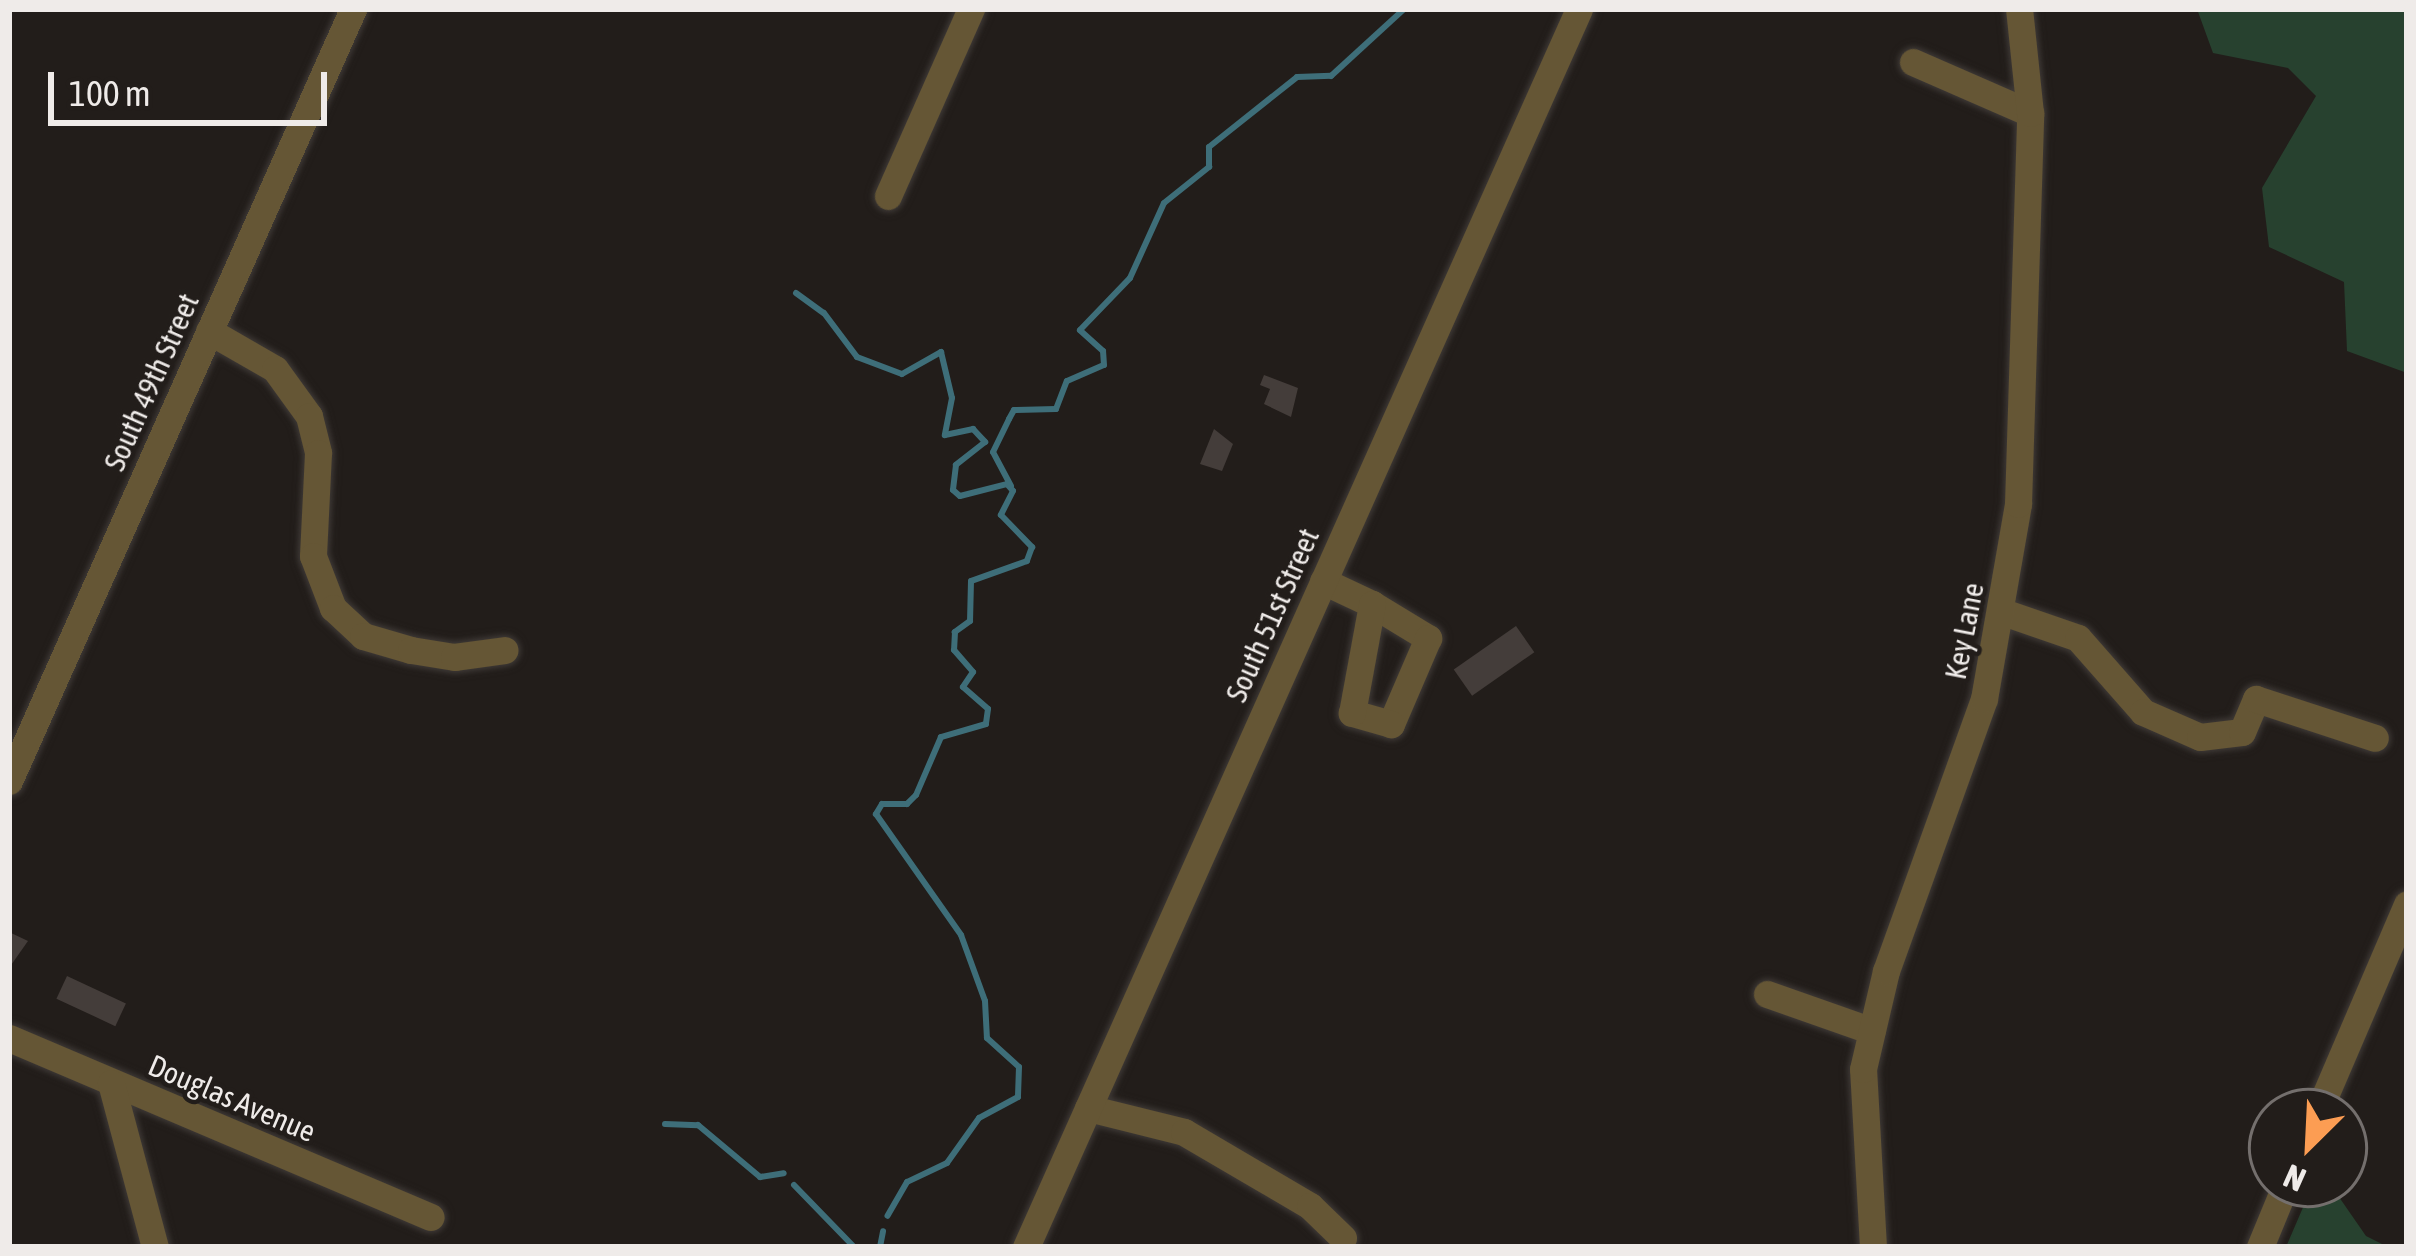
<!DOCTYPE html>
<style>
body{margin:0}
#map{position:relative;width:2416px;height:1256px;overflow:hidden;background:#221d1a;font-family:"Asap Condensed",sans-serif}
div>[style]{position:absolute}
.green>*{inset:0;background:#27412f}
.stream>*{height:6px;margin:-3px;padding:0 3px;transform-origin:3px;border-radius:3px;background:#3e6e79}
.building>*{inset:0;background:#443d3a;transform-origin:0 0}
.roads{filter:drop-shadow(0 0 3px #3f3a37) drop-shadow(0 0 3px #3f3a37)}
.minor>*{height:27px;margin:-13.5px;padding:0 13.5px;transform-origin:13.5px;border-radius:13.5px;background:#655635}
span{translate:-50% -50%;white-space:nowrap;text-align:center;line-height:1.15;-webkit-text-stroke:9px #221d1a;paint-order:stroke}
.street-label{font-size:30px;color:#efebe9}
.frame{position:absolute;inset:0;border:12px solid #efebe9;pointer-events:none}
.north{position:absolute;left:2248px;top:1088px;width:120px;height:120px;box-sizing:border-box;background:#221d1a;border:3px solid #746f6d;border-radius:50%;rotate:204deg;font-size:33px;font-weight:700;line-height:48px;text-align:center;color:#efebe9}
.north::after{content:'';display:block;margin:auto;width:42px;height:54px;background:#fc9d53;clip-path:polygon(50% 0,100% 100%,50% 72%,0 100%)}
.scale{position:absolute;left:48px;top:72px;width:279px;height:54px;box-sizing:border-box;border:6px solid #efebe9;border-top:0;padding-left:15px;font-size:36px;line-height:42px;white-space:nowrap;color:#efebe9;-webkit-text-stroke:9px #221d1a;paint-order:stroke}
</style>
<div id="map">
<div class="green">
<i style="clip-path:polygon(2197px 9px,2407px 9px,2407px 373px,2347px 351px,2344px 282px,2269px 247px,2262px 188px,2316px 96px,2288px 68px,2213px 53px)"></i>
<i style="clip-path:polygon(2313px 1184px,2330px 1184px,2366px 1236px,2388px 1247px,2286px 1247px)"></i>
</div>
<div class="stream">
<i style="left:796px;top:293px;width:34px;rotate:36deg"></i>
<i style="left:824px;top:313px;width:55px;rotate:53.1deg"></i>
<i style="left:857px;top:357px;width:48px;rotate:20.7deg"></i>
<i style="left:902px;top:374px;width:45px;rotate:-29.4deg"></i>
<i style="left:941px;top:352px;width:47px;rotate:76.6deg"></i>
<i style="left:952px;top:398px;width:38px;rotate:101deg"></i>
<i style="left:945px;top:435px;width:29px;rotate:-12deg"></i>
<i style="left:973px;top:429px;width:18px;rotate:47deg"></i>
<i style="left:985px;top:442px;width:37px;rotate:142deg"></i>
<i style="left:956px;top:465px;width:25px;rotate:97deg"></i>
<i style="left:953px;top:490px;width:9px;rotate:41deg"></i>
<i style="left:960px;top:496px;width:49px;rotate:-14.3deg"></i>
<i style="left:1007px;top:484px;width:9px;rotate:49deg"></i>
<i style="left:1013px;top:491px;width:27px;rotate:117deg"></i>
<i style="left:1001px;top:515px;width:45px;rotate:45.9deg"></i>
<i style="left:1032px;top:547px;width:15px;rotate:110deg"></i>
<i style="left:1027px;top:561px;width:59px;rotate:160.3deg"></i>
<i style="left:971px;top:581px;width:40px;rotate:91.4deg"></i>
<i style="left:970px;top:621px;width:19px;rotate:144deg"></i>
<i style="left:955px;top:632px;width:18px;rotate:93deg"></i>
<i style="left:954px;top:650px;width:29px;rotate:49deg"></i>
<i style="left:973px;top:672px;width:18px;rotate:124deg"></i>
<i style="left:963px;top:687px;width:33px;rotate:41deg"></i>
<i style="left:988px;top:709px;width:15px;rotate:98deg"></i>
<i style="left:986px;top:724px;width:47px;rotate:163.9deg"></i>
<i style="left:941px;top:737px;width:63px;rotate:113.3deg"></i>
<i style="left:916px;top:795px;width:13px;rotate:135deg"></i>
<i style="left:907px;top:804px;width:25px;rotate:180deg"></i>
<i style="left:882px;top:804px;width:12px;rotate:121deg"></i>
<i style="left:876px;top:814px;width:148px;rotate:54.9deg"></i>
<i style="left:961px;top:935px;width:70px;rotate:70deg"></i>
<i style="left:985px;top:1001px;width:37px;rotate:87deg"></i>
<i style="left:987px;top:1038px;width:43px;rotate:42.2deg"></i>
<i style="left:1019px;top:1067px;width:30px;rotate:92deg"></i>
<i style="left:1018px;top:1097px;width:44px;rotate:151.7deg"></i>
<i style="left:979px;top:1118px;width:55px;rotate:125.4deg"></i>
<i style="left:947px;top:1163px;width:44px;rotate:154.6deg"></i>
<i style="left:907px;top:1182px;width:39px;rotate:120deg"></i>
<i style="left:1011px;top:486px;width:38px;rotate:-118deg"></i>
<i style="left:993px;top:452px;width:37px;rotate:-64deg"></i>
<i style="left:1009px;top:419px;width:10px;rotate:-61deg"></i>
<i style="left:1014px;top:410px;width:42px;rotate:-1.4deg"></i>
<i style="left:1056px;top:409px;width:30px;rotate:-69deg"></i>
<i style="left:1067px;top:381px;width:40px;rotate:-23.4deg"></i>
<i style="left:1104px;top:365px;width:14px;rotate:-94deg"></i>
<i style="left:1103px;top:351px;width:31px;rotate:-138deg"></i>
<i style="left:1080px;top:330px;width:72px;rotate:-46.1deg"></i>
<i style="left:1130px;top:278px;width:82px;rotate:-65.6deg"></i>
<i style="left:1164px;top:203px;width:58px;rotate:-38.7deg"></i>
<i style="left:1209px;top:167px;width:20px;rotate:-90deg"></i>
<i style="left:1209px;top:147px;width:112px;rotate:-38.5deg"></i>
<i style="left:1297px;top:77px;width:34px;rotate:-2deg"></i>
<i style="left:1331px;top:76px;width:99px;rotate:-42.5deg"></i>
<i style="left:665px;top:1124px;width:33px;rotate:2deg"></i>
<i style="left:698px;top:1125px;width:81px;rotate:40deg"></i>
<i style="left:760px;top:1177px;width:24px;rotate:-9deg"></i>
<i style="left:794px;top:1185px;width:86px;rotate:45.9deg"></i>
<i style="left:880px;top:1247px;width:16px;rotate:-79deg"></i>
</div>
<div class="building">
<i style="clip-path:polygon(1264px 375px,1298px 388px,1291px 417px,1264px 404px,1270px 389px,1260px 385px)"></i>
<i style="clip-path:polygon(1214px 429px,1233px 444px,1222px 471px,1200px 464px)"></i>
<i style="left:1516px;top:626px;width:32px;height:76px;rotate:55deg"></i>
<i style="clip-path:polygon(9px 932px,28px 941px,9px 968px)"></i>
<i style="left:67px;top:976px;width:65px;height:25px;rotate:25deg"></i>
</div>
<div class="roads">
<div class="minor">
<i style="left:1913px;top:62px;width:128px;rotate:23.6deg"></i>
<i style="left:888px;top:196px;width:205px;rotate:-66.1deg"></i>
<i style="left:209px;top:331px;width:76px;rotate:29.9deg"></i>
<i style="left:275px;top:369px;width:58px;rotate:54.1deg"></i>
<i style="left:309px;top:416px;width:38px;rotate:76deg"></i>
<i style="left:318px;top:453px;width:103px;rotate:92.8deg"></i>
<i style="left:313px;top:556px;width:56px;rotate:69deg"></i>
<i style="left:333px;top:608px;width:41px;rotate:43deg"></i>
<i style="left:363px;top:636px;width:50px;rotate:16.3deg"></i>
<i style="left:411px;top:650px;width:44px;rotate:9.2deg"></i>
<i style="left:454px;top:657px;width:51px;rotate:-7.8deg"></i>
<i style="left:1323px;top:581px;width:54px;rotate:25.1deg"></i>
<i style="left:1372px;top:604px;width:66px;rotate:31.3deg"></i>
<i style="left:1428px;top:638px;width:94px;rotate:113.3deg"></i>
<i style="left:1391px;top:724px;width:41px;rotate:-164.2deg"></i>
<i style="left:1352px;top:713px;width:111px;rotate:-79.6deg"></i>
<i style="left:2003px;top:612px;width:79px;rotate:19.1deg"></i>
<i style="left:2078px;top:638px;width:98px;rotate:48.7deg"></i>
<i style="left:2143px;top:712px;width:62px;rotate:23.7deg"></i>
<i style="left:2200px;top:737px;width:42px;rotate:-6.8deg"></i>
<i style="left:2242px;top:732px;width:36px;rotate:-67deg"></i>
<i style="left:2256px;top:699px;width:125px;rotate:18.1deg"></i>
<i style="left:9px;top:781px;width:845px;rotate:-65.98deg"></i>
<i style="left:1767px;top:994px;width:111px;rotate:19.4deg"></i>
<i style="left:9px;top:1038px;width:458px;rotate:23deg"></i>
<i style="left:111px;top:1083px;width:170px;rotate:75deg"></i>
<i style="left:1088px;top:1108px;width:99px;rotate:14deg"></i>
<i style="left:1184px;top:1132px;width:146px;rotate:30.4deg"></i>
<i style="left:1310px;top:1206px;width:46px;rotate:44.1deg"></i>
<i style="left:2318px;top:1112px;width:226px;rotate:-66.8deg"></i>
<i style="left:1026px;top:1247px;width:1356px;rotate:-65.93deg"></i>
<i style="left:1873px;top:1247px;width:178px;rotate:-93.2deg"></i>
<i style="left:1863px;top:1069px;width:101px;rotate:-76.8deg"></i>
<i style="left:1886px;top:971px;width:289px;rotate:-70.2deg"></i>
<i style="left:1984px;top:699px;width:198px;rotate:-80.1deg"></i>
<i style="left:2018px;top:504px;width:391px;rotate:-88.2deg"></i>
<i style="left:2030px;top:113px;width:105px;rotate:-96deg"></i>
<i style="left:2260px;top:1247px;width:68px;rotate:-67.6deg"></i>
</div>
</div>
<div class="street-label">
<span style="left:151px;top:382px;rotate:-66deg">South 49th Street</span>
<span style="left:1272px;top:615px;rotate:-66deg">South 51st Street</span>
<span style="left:1964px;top:631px;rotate:-79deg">Key Lane</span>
<span style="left:232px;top:1098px;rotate:23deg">Douglas Avenue</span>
</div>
<div class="frame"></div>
<div class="north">N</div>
<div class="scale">100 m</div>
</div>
